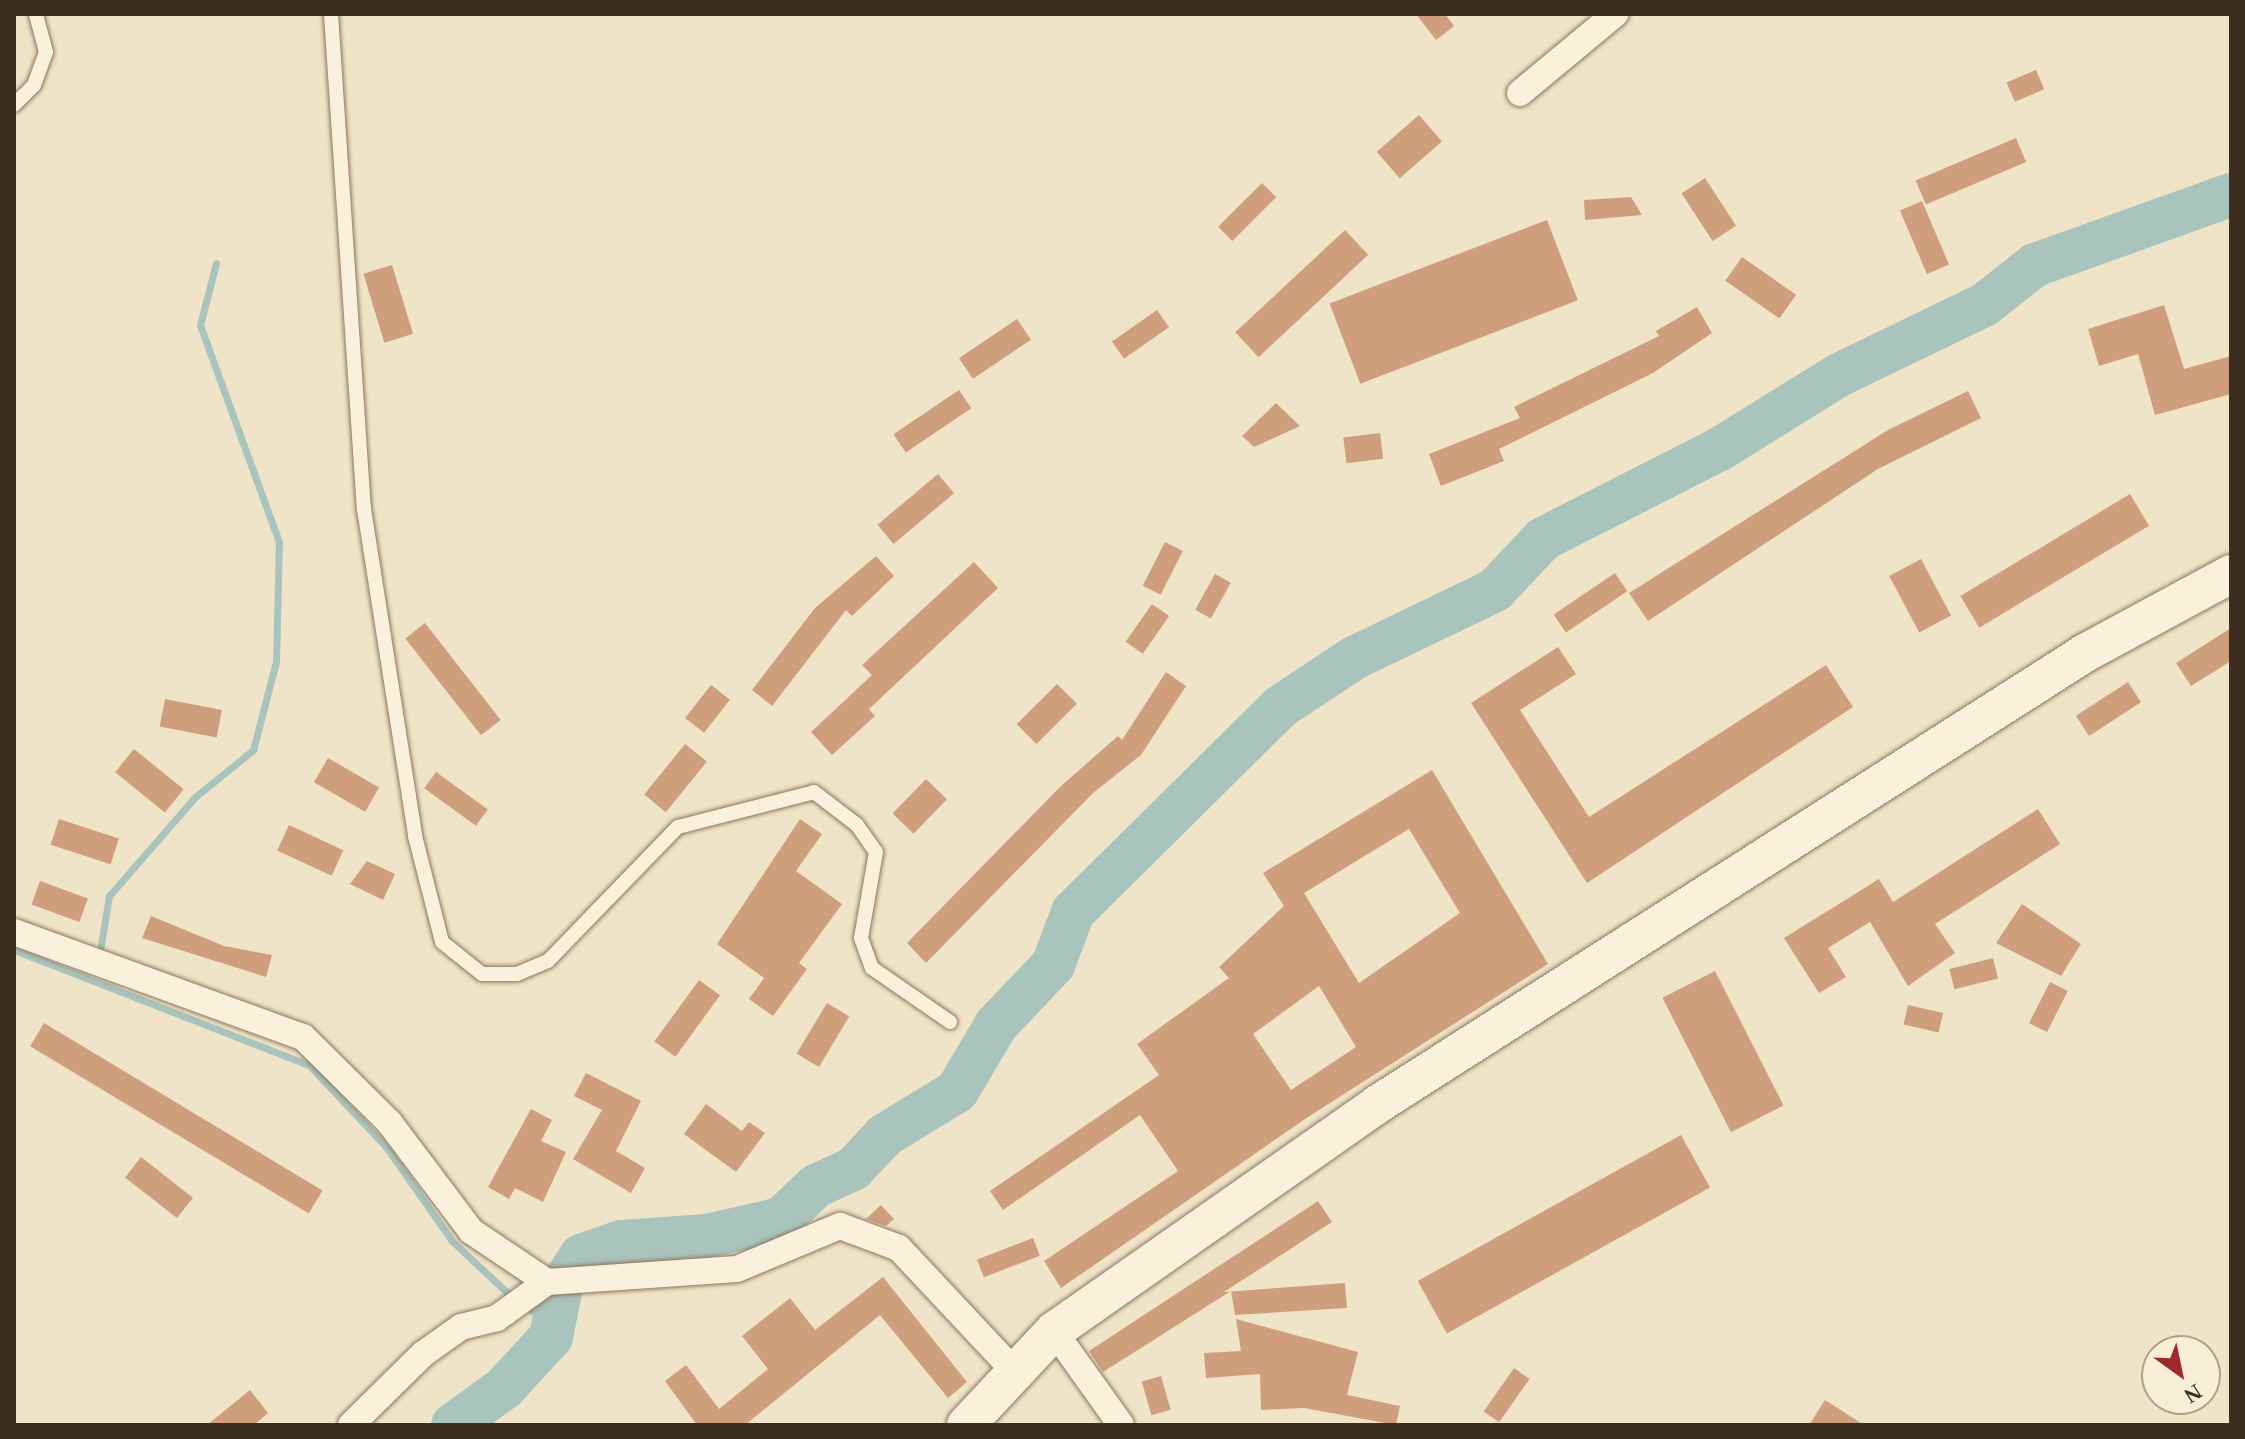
<!DOCTYPE html>
<style>
body{margin:0}
#map{position:relative;width:2245px;height:1439px;overflow:hidden;background:#f0e4c8;font-family:Georgia,serif}
div>[style]{position:absolute}
.stream>*{height:7px;margin:-3.5px;padding:0 3.5px;transform-origin:3.5px;border-radius:3.5px;background:#a9c4bc}
.river>*{height:44px;margin:-22px;padding:0 22px;transform-origin:22px;border-radius:22px;background:#a9c4bc}
.building>*{inset:0;background:#cf9f7d;transform-origin:0 0}
.roads{filter:drop-shadow(0 0 2px #8d765c) drop-shadow(0 0 2px #8d765c)}
.lane>*{height:14px;margin:-7px;padding:0 7px;transform-origin:7px;border-radius:7px;background:#faf1dc}
.street>*{height:26px;margin:-13px;padding:0 13px;transform-origin:13px;border-radius:13px;background:#faf1dc}
.secondary>*{height:38px;margin:-19px;padding:0 19px;transform-origin:19px;border-radius:19px;background:#faf1dc}
span{translate:-50% -50%;white-space:nowrap;text-align:center;line-height:1.15;-webkit-text-stroke:7px #f7eed8;paint-order:stroke}
.frame{position:absolute;inset:0;border:16px solid #3d2e20;pointer-events:none}
.north{position:absolute;left:2141px;top:1335px;width:80px;height:80px;box-sizing:border-box;background:#f7eed8;border:2px solid #ada18e;border-radius:50%;rotate:147deg;font-size:22px;font-weight:700;line-height:32px;text-align:center;color:#3d2e20}
.north::after{content:'';display:block;margin:auto;width:28px;height:36px;background:#9e2a2b;clip-path:polygon(50% 0,100% 100%,50% 72%,0 100%)}
</style>
<div id="map">
<div class="stream">
<i style="left:14px;top:950px;width:317px;rotate:21.3deg"></i>
<i style="left:309px;top:1065px;width:112px;rotate:46.8deg"></i>
<i style="left:386px;top:1147px;width:115px;rotate:54.9deg"></i>
<i style="left:452px;top:1241px;width:85px;rotate:43.1deg"></i>
<i style="left:99px;top:957px;width:62px;rotate:-80.7deg"></i>
<i style="left:109px;top:896px;width:131px;rotate:-49deg"></i>
<i style="left:195px;top:797px;width:75px;rotate:-39deg"></i>
<i style="left:253px;top:750px;width:91px;rotate:-75.4deg"></i>
<i style="left:276px;top:662px;width:120px;rotate:-88.6deg"></i>
<i style="left:279px;top:542px;width:231px;rotate:-110deg"></i>
<i style="left:200px;top:325px;width:64px;rotate:-75.5deg"></i>
<i style="left:524px;top:1306px;width:9px;rotate:32deg"></i>
<i style="left:532px;top:1311px;width:28px;rotate:-23deg"></i>
</div>
<div class="river">
<i style="left:453px;top:1425px;width:63px;rotate:-36deg"></i>
<i style="left:504px;top:1388px;width:69px;rotate:-47.3deg"></i>
<i style="left:551px;top:1337px;width:52px;rotate:-78.9deg"></i>
<i style="left:561px;top:1286px;width:36px;rotate:-56deg"></i>
<i style="left:581px;top:1256px;width:42px;rotate:-19.3deg"></i>
<i style="left:621px;top:1242px;width:86px;rotate:-4deg"></i>
<i style="left:707px;top:1236px;width:76px;rotate:-12.9deg"></i>
<i style="left:781px;top:1219px;width:48px;rotate:-43.3deg"></i>
<i style="left:816px;top:1186px;width:41px;rotate:-24.7deg"></i>
<i style="left:853px;top:1169px;width:47px;rotate:-46.7deg"></i>
<i style="left:885px;top:1135px;width:84px;rotate:-31.4deg"></i>
<i style="left:957px;top:1091px;width:77px;rotate:-59.4deg"></i>
<i style="left:996px;top:1025px;width:83px;rotate:-46.5deg"></i>
<i style="left:1053px;top:965px;width:57px;rotate:-69.3deg"></i>
<i style="left:1073px;top:912px;width:291px;rotate:-44.7deg"></i>
<i style="left:1280px;top:707px;width:89px;rotate:-33.5deg"></i>
<i style="left:1354px;top:658px;width:157px;rotate:-25.7deg"></i>
<i style="left:1495px;top:590px;width:70px;rotate:-46.7deg"></i>
<i style="left:1543px;top:539px;width:196px;rotate:-27deg"></i>
<i style="left:1718px;top:450px;width:142px;rotate:-31.8deg"></i>
<i style="left:1839px;top:375px;width:161px;rotate:-25.8deg"></i>
<i style="left:1984px;top:305px;width:65px;rotate:-38.1deg"></i>
<i style="left:2035px;top:265px;width:208px;rotate:-19.7deg"></i>
</div>
<div class="building">
<i style="clip-path:polygon(1416px 14px,1445px 14px,1454px 26px,1436px 40px)"></i>
<i style="left:2036px;top:70px;width:21px;height:32px;rotate:67deg"></i>
<i style="left:1419px;top:115px;width:35px;height:56px;rotate:49deg"></i>
<i style="left:2016px;top:138px;width:26px;height:109px;rotate:67deg"></i>
<i style="left:1705px;top:178px;width:57px;height:28px;rotate:57deg"></i>
<i style="left:1262px;top:183px;width:20px;height:62px;rotate:45deg"></i>
<i style="clip-path:polygon(1631px 197px,1642px 215px,1585px 220px,1584px 200px)"></i>
<i style="left:1922px;top:201px;width:69px;height:24px;rotate:67deg"></i>
<i style="left:1547px;top:220px;width:86px;height:233px;rotate:69deg"></i>
<i style="left:1345px;top:230px;width:34px;height:150px;rotate:47deg"></i>
<i style="left:1742px;top:257px;width:66px;height:29px;rotate:35deg"></i>
<i style="left:392px;top:265px;width:72px;height:30px;rotate:73deg"></i>
<i style="clip-path:polygon(2164px 305px,2184px 369px,2231px 356px,2231px 394px,2155px 415px,2138px 354px,2099px 366px,2088px 329px)"></i>
<i style="clip-path:polygon(1697px 307px,1712px 333px,1653px 373px,1499px 449px,1504px 461px,1441px 486px,1429px 454px,1520px 418px,1514px 407px,1659px 336px,1656px 331px)"></i>
<i style="left:1157px;top:310px;width:21px;height:55px;rotate:55deg"></i>
<i style="left:1017px;top:319px;width:25px;height:70px;rotate:56deg"></i>
<i style="left:959px;top:390px;width:22px;height:79px;rotate:56deg"></i>
<i style="clip-path:polygon(1968px 391px,1981px 418px,1878px 469px,1648px 621px,1629px 593px,1888px 430px)"></i>
<i style="clip-path:polygon(1276px 403px,1300px 426px,1254px 447px,1242px 436px)"></i>
<i style="left:1380px;top:433px;width:26px;height:37px;rotate:83deg"></i>
<i style="left:938px;top:474px;width:25px;height:79px;rotate:50deg"></i>
<i style="left:2130px;top:494px;width:37px;height:198px;rotate:59deg"></i>
<i style="left:1165px;top:542px;width:20px;height:49px;rotate:27deg"></i>
<i style="clip-path:polygon(876px 556px,894px 576px,852px 616px,846px 610px,772px 706px,752px 690px,815px 608px)"></i>
<i style="left:1921px;top:559px;width:64px;height:36px;rotate:62deg"></i>
<i style="clip-path:polygon(974px 562px,998px 588px,869px 709px,875px 716px,832px 755px,811px 732px,872px 675px,862px 665px)"></i>
<i style="left:1615px;top:573px;width:22px;height:74px;rotate:56deg"></i>
<i style="left:1215px;top:574px;width:18px;height:41px;rotate:29deg"></i>
<i style="left:1152px;top:604px;width:21px;height:46px;rotate:35deg"></i>
<i style="left:425px;top:623px;width:123px;height:25px;rotate:52deg"></i>
<i style="clip-path:polygon(2231px 628px,2231px 661px,2191px 686px,2176px 663px)"></i>
<i style="clip-path:polygon(1558px 647px,1576px 674px,1520px 710px,1589px 817px,1826px 665px,1853px 707px,1587px 883px,1471px 703px)"></i>
<i style="clip-path:polygon(1166px 672px,1186px 686px,1141px 755px,1093px 793px,926px 963px,907px 943px,1061px 786px,1118px 736px,1122px 740px)"></i>
<i style="left:2128px;top:682px;width:24px;height:62px;rotate:57deg"></i>
<i style="left:1057px;top:684px;width:28px;height:57px;rotate:45deg"></i>
<i style="left:711px;top:685px;width:24px;height:42px;rotate:38deg"></i>
<i style="left:165px;top:699px;width:58px;height:28px;rotate:11deg"></i>
<i style="left:685px;top:744px;width:28px;height:65px;rotate:39deg"></i>
<i style="left:134px;top:749px;width:64px;height:30px;rotate:39deg"></i>
<i style="left:328px;top:758px;width:59px;height:28px;rotate:30deg"></i>
<i style="clip-path:polygon(evenodd,1432px 770px,1548px 964px,1308px 1117px,1061px 1288px,1044px 1261px,1178px 1171px,1140px 1115px,1003px 1210px,990px 1191px,1159px 1075px,1137px 1044px,1229px 978px,1219px 967px,1284px 906px,1263px 873px,1432px 770px,1409px 829px,1460px 913px,1359px 983px,1304px 893px,1409px 829px,1432px 770px,1319px 986px,1356px 1047px,1291px 1090px,1253px 1034px,1319px 986px)"></i>
<i style="left:436px;top:772px;width:64px;height:20px;rotate:36deg"></i>
<i style="left:926px;top:779px;width:29px;height:48px;rotate:44deg"></i>
<i style="clip-path:polygon(2038px 809px,2060px 844px,1935px 924px,1955px 953px,1908px 986px,1870px 922px,1828px 948px,1846px 977px,1819px 993px,1784px 938px,1879px 879px,1893px 902px)"></i>
<i style="left:59px;top:819px;width:63px;height:27px;rotate:18deg"></i>
<i style="clip-path:polygon(800px 819px,822px 834px,796px 871px,842px 904px,799px 963px,807px 969px,773px 1016px,749px 999px,764px 978px,717px 944px)"></i>
<i style="left:289px;top:825px;width:60px;height:28px;rotate:25deg"></i>
<i style="clip-path:polygon(367px 861px,395px 874px,383px 900px,350px 884px)"></i>
<i style="left:40px;top:881px;width:51px;height:25px;rotate:20deg"></i>
<i style="clip-path:polygon(2022px 904px,2081px 944px,2061px 976px,1996px 943px)"></i>
<i style="clip-path:polygon(151px 916px,224px 946px,272px 955px,266px 977px,142px 938px)"></i>
<i style="left:1993px;top:958px;width:21px;height:45px;rotate:76deg"></i>
<i style="left:1715px;top:971px;width:151px;height:59px;rotate:63deg"></i>
<i style="left:699px;top:980px;width:26px;height:76px;rotate:36deg"></i>
<i style="left:2050px;top:982px;width:20px;height:46px;rotate:27deg"></i>
<i style="left:827px;top:1003px;width:26px;height:59px;rotate:31deg"></i>
<i style="left:1908px;top:1005px;width:36px;height:20px;rotate:13deg"></i>
<i style="left:44px;top:1023px;width:325px;height:27px;rotate:31deg"></i>
<i style="clip-path:polygon(586px 1073px,641px 1101px,616px 1151px,645px 1168px,631px 1193px,573px 1159px,602px 1110px,574px 1096px)"></i>
<i style="clip-path:polygon(706px 1104px,742px 1131px,749px 1122px,765px 1133px,736px 1172px,684px 1134px)"></i>
<i style="clip-path:polygon(531px 1109px,552px 1120px,541px 1141px,566px 1152px,543px 1202px,515px 1188px,509px 1199px,488px 1187px)"></i>
<i style="left:1681px;top:1135px;width:60px;height:301px;rotate:61deg"></i>
<i style="left:141px;top:1157px;width:66px;height:26px;rotate:38deg"></i>
<i style="clip-path:polygon(1318px 1201px,1332px 1222px,1224px 1292px,1345px 1283px,1347px 1308px,1235px 1315px,1231px 1291px,1103px 1372px,1089px 1351px)"></i>
<i style="clip-path:polygon(881px 1205px,894px 1219px,886px 1226px,866px 1219px)"></i>
<i style="left:1033px;top:1238px;width:19px;height:60px;rotate:69deg"></i>
<i style="clip-path:polygon(883px 1277px,967px 1382px,948px 1398px,880px 1315px,745px 1425px,697px 1425px,665px 1381px,686px 1365px,719px 1409px,768px 1369px,742px 1336px,790px 1298px,815px 1330px)"></i>
<i style="clip-path:polygon(1236px 1319px,1358px 1352px,1347px 1395px,1400px 1406px,1396px 1425px,1304px 1408px,1261px 1410px,1260px 1374px,1206px 1378px,1204px 1353px,1241px 1351px)"></i>
<i style="left:1514px;top:1368px;width:19px;height:53px;rotate:35deg"></i>
<i style="left:1161px;top:1376px;width:35px;height:20px;rotate:74deg"></i>
<i style="clip-path:polygon(250px 1390px,268px 1413px,254px 1425px,207px 1425px)"></i>
<i style="clip-path:polygon(1825px 1400px,1864px 1425px,1809px 1425px)"></i>
</div>
<div class="roads">
<div class="lane">
<i style="left:331px;top:14px;width:496px;rotate:86.2deg"></i>
<i style="left:364px;top:509px;width:331px;rotate:81.1deg"></i>
<i style="left:415px;top:836px;width:109px;rotate:75.7deg"></i>
<i style="left:442px;top:942px;width:51px;rotate:38.7deg"></i>
<i style="left:482px;top:974px;width:35px"></i>
<i style="left:517px;top:974px;width:34px;rotate:-23deg"></i>
<i style="left:548px;top:961px;width:187px;rotate:-45.9deg"></i>
<i style="left:678px;top:827px;width:140px;rotate:-14.4deg"></i>
<i style="left:814px;top:792px;width:54px;rotate:37.5deg"></i>
<i style="left:857px;top:825px;width:33px;rotate:55deg"></i>
<i style="left:876px;top:852px;width:87px;rotate:99.9deg"></i>
<i style="left:861px;top:938px;width:32px;rotate:70deg"></i>
<i style="left:872px;top:968px;width:95px;rotate:34.7deg"></i>
<i style="left:14px;top:105px;width:28px;rotate:-45deg"></i>
<i style="left:34px;top:85px;width:35px;rotate:-70deg"></i>
<i style="left:46px;top:52px;width:39px;rotate:-105deg"></i>
</div>
<div class="street">
<i style="left:1520px;top:93px;width:124px;rotate:-39.7deg"></i>
<i style="left:14px;top:932px;width:307px;rotate:20deg"></i>
<i style="left:303px;top:1037px;width:121px;rotate:44.7deg"></i>
<i style="left:389px;top:1122px;width:136px;rotate:53deg"></i>
<i style="left:471px;top:1231px;width:92px;rotate:33.9deg"></i>
<i style="left:547px;top:1282px;width:190px;rotate:-3.9deg"></i>
<i style="left:737px;top:1269px;width:112px;rotate:-22.7deg"></i>
<i style="left:840px;top:1226px;width:63px;rotate:20.4deg"></i>
<i style="left:899px;top:1248px;width:168px;rotate:46.9deg"></i>
<i style="left:1054px;top:1331px;width:115px;rotate:54.5deg"></i>
<i style="left:351px;top:1425px;width:101px;rotate:-44.6deg"></i>
<i style="left:423px;top:1354px;width:47px;rotate:-35.4deg"></i>
<i style="left:461px;top:1327px;width:37px;rotate:-14deg"></i>
<i style="left:497px;top:1318px;width:62px;rotate:-35.8deg"></i>
</div>
<div class="secondary">
<i style="left:966px;top:1425px;width:129px;rotate:-46.9deg"></i>
<i style="left:1054px;top:1331px;width:396px;rotate:-35deg"></i>
<i style="left:1378px;top:1104px;width:839px;rotate:-32.53deg"></i>
<i style="left:2085px;top:653px;width:166px;rotate:-28.4deg"></i>
</div>
</div>
<div class="frame"></div>
<div class="north">N</div>
</div>
